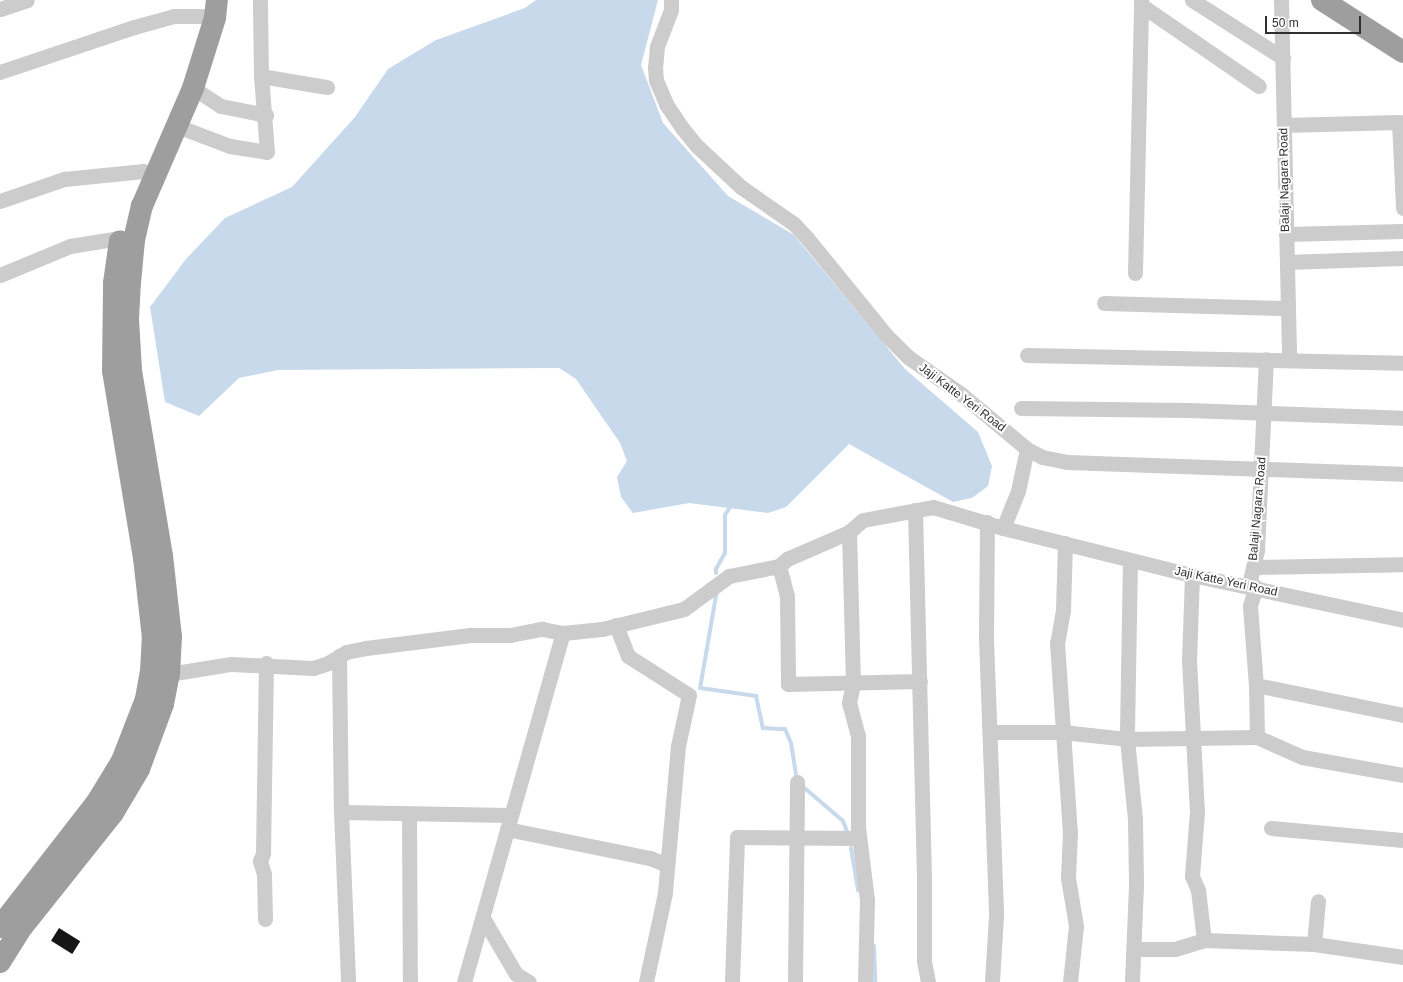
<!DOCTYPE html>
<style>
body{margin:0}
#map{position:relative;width:1403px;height:982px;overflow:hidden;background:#fff;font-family:Arial,sans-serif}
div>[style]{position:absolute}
.water>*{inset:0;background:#c8d9ec}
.stream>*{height:4px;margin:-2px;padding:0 2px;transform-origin:2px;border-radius:2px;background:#c8d9ec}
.building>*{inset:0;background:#161616;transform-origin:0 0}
.minor>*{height:15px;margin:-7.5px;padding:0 7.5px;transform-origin:7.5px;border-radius:7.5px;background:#ccc}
.trunk>*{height:22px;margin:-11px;padding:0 11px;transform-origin:11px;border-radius:11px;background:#9e9e9e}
span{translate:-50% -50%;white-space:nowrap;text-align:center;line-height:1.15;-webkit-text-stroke:4px #fff;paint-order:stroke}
.street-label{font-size:12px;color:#2f2f2f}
.scale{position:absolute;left:1265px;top:16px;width:96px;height:18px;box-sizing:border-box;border:2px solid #2f2f2f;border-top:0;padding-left:5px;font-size:12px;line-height:14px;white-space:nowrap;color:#2f2f2f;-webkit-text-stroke:3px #fff;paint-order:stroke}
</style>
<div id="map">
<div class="water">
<i style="clip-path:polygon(536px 0,658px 0,641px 65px,663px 123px,728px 196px,794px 235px,905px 369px,978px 432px,992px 466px,988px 486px,972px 498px,953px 502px,849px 444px,786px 507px,768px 513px,689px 503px,633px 513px,621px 497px,617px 477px,627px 461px,620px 443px,576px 379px,559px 368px,278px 370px,239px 378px,199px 416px,165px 402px,150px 307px,186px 259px,225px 218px,292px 187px,355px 117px,388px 69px,436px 40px,525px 8px)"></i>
</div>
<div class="stream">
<i style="left:716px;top:573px;width:4px;rotate:-90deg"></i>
<i style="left:716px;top:569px;width:18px;rotate:-61deg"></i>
<i style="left:725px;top:553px;width:38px;rotate:-90deg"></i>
<i style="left:725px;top:515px;width:13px;rotate:-58deg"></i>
<i style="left:717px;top:590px;width:99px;rotate:99.8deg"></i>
<i style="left:700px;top:688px;width:57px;rotate:8.1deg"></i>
<i style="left:756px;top:696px;width:33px;rotate:78deg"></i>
<i style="left:763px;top:728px;width:22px;rotate:3deg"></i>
<i style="left:785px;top:729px;width:15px;rotate:67deg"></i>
<i style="left:791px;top:743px;width:37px;rotate:81deg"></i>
<i style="left:801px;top:785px;width:55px;rotate:40.6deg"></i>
<i style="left:843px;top:821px;width:14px;rotate:69deg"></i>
<i style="left:851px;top:848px;width:43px;rotate:80.5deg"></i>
<i style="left:874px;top:946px;width:36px;rotate:88deg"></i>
</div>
<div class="building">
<i style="left:59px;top:928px;width:25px;height:15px;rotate:32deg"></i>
</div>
<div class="minor">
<i style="left:671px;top:0;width:10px;rotate:90deg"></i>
<i style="left:671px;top:10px;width:39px;rotate:111deg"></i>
<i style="left:657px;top:46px;width:21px;rotate:95deg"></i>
<i style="left:655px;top:67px;width:13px;rotate:86deg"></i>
<i style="left:656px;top:80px;width:26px;rotate:67deg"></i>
<i style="left:666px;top:104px;width:30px;rotate:56deg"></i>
<i style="left:683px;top:129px;width:22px;rotate:51deg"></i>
<i style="left:697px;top:146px;width:60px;rotate:43deg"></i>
<i style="left:741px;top:187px;width:65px;rotate:34.9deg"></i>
<i style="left:794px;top:224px;width:19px;rotate:47deg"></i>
<i style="left:807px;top:238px;width:125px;rotate:50.8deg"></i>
<i style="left:886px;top:335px;width:31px;rotate:45deg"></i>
<i style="left:908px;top:357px;width:65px;rotate:34.9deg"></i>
<i style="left:961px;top:394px;width:86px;rotate:39.8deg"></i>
<i style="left:1027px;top:449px;width:43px;rotate:102.1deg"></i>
<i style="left:1018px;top:491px;width:40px;rotate:112deg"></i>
<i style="left:1003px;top:528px;width:195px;rotate:14deg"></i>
<i style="left:1192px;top:575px;width:216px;rotate:12deg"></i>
<i style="left:1192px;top:0;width:108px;rotate:32.5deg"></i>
<i style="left:1281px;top:0;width:360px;rotate:88.7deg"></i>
<i style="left:1141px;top:5px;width:143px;rotate:34.5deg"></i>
<i style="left:0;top:9px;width:28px;rotate:-18deg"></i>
<i style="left:0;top:72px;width:141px;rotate:-18.6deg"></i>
<i style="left:134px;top:27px;width:41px;rotate:-15.4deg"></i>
<i style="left:174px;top:16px;width:29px"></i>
<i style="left:261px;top:76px;width:67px;rotate:9.5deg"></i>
<i style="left:193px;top:88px;width:33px;rotate:33deg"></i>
<i style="left:221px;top:106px;width:46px;rotate:11.3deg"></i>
<i style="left:1284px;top:125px;width:115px;rotate:-1.5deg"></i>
<i style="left:1399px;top:122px;width:86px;rotate:87.3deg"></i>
<i style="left:177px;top:126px;width:57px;rotate:20.7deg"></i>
<i style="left:230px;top:146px;width:37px;rotate:9deg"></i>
<i style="left:267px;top:152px;width:76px;rotate:-94.5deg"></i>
<i style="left:261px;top:76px;width:76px;rotate:-90.8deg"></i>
<i style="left:0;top:201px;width:68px;rotate:-19deg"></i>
<i style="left:64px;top:179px;width:80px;rotate:-5.7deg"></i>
<i style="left:1286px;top:234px;width:117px;rotate:-1.5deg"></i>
<i style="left:1287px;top:262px;width:116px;rotate:-2deg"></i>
<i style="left:1135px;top:273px;width:273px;rotate:-88.7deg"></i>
<i style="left:0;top:275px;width:76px;rotate:-22.5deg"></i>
<i style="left:70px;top:246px;width:51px;rotate:-9.1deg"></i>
<i style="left:1104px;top:303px;width:184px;rotate:1.6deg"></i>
<i style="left:1027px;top:355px;width:376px;rotate:1.2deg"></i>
<i style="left:1021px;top:408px;width:167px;rotate:0.7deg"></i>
<i style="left:1188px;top:410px;width:215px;rotate:2.1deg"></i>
<i style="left:1027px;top:449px;width:17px;rotate:28deg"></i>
<i style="left:1042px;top:457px;width:25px;rotate:11deg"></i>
<i style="left:1067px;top:462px;width:336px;rotate:2deg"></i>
<i style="left:915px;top:510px;width:366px;rotate:88.6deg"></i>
<i style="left:924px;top:876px;width:85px;rotate:90deg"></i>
<i style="left:924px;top:961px;width:21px;rotate:79deg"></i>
<i style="left:987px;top:522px;width:116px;rotate:90.5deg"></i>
<i style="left:986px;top:638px;width:278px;rotate:87.9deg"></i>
<i style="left:996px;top:916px;width:66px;rotate:93.5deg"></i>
<i style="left:1065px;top:543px;width:67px;rotate:91.7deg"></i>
<i style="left:1063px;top:610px;width:34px;rotate:100deg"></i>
<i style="left:1057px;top:643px;width:189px;rotate:86.1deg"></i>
<i style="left:1070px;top:832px;width:46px;rotate:92.5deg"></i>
<i style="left:1068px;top:878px;width:49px;rotate:80.5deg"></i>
<i style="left:1076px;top:926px;width:56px;rotate:96.1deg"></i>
<i style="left:1130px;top:560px;width:179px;rotate:91deg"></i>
<i style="left:1127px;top:739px;width:80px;rotate:84.3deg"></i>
<i style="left:1135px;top:819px;width:67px;rotate:89.1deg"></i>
<i style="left:1136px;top:886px;width:96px;rotate:92.4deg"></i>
<i style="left:779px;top:566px;width:31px;rotate:75deg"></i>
<i style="left:787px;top:596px;width:88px;rotate:89.3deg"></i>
<i style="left:788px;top:684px;width:132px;rotate:-1.3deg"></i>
<i style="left:1253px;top:567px;width:150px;rotate:-1.1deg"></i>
<i style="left:1192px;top:575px;width:85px;rotate:92deg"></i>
<i style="left:1189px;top:660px;width:152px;rotate:87deg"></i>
<i style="left:1197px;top:812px;width:64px;rotate:94.5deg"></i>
<i style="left:1192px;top:876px;width:15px;rotate:67deg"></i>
<i style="left:1198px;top:890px;width:50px;rotate:83.2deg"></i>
<i style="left:1249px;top:585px;width:36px;rotate:-77deg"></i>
<i style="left:1257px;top:550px;width:191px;rotate:-87.3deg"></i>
<i style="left:1256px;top:587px;width:20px;rotate:108deg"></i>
<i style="left:1250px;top:606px;width:79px;rotate:85.7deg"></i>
<i style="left:1256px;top:685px;width:52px;rotate:88.9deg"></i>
<i style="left:616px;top:625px;width:33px;rotate:69deg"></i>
<i style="left:628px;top:656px;width:72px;rotate:32.6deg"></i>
<i style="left:689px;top:695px;width:52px;rotate:102.2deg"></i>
<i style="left:678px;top:746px;width:148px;rotate:95.1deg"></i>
<i style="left:665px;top:893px;width:91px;rotate:102.1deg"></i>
<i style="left:339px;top:656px;width:156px;rotate:89.3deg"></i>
<i style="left:341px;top:812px;width:169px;rotate:87.6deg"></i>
<i style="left:160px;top:673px;width:9px;rotate:6deg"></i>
<i style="left:169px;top:674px;width:63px;rotate:-9.2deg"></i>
<i style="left:231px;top:664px;width:82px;rotate:2.8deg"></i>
<i style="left:313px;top:668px;width:16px;rotate:-18deg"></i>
<i style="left:328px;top:663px;width:21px;rotate:-31deg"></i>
<i style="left:346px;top:652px;width:20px;rotate:-11deg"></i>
<i style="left:366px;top:648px;width:105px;rotate:-7.1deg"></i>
<i style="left:470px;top:635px;width:40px"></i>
<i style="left:510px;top:635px;width:33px;rotate:-11deg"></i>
<i style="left:542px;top:629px;width:21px;rotate:11deg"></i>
<i style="left:563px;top:633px;width:39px;rotate:-6deg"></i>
<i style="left:602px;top:629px;width:84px;rotate:-13.7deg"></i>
<i style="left:684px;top:609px;width:56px;rotate:-36.3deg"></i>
<i style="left:729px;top:576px;width:51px;rotate:-11.3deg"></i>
<i style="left:779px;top:566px;width:11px;rotate:-41deg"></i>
<i style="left:787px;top:559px;width:68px;rotate:-23.5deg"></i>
<i style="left:1256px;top:685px;width:150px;rotate:11.5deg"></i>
<i style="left:991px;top:732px;width:71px"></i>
<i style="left:1062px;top:732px;width:65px;rotate:6.1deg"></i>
<i style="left:1127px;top:739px;width:130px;rotate:-0.9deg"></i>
<i style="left:1257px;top:737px;width:49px;rotate:24deg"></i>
<i style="left:1302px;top:757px;width:103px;rotate:10.1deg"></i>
<i style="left:341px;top:812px;width:170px;rotate:1deg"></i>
<i style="left:409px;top:814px;width:168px;rotate:89.7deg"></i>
<i style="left:1271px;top:828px;width:133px;rotate:5.2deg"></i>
<i style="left:507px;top:829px;width:146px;rotate:11.5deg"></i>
<i style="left:650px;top:858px;width:18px;rotate:22deg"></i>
<i style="left:483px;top:918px;width:65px;rotate:59.5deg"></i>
<i style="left:516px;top:974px;width:15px;rotate:32deg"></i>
<i style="left:265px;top:919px;width:45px;rotate:-91.3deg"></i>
<i style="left:264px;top:874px;width:14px;rotate:-107deg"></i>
<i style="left:260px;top:861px;width:9px;rotate:-69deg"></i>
<i style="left:263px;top:853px;width:190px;rotate:-89.1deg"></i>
<i style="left:1314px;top:944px;width:43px;rotate:-84.7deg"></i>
<i style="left:1135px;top:949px;width:40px"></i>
<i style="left:1175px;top:949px;width:30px;rotate:-17deg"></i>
<i style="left:1204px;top:940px;width:110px;rotate:2.1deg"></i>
<i style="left:1314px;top:944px;width:90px;rotate:8.3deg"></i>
<i style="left:464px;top:982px;width:363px;rotate:-74.2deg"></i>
<i style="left:732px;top:982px;width:145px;rotate:-88deg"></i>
<i style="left:737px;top:837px;width:122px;rotate:0.5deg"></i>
<i style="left:795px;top:982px;width:200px;rotate:-89.4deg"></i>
<i style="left:865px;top:982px;width:82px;rotate:-88.6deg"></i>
<i style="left:867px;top:900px;width:74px;rotate:-97deg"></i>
<i style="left:858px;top:827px;width:91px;rotate:-90deg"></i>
<i style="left:858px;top:736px;width:35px;rotate:-105deg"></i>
<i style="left:849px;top:702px;width:18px;rotate:-77deg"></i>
<i style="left:853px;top:684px;width:152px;rotate:-91.5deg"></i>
<i style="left:849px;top:532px;width:18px;rotate:-41deg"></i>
<i style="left:863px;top:520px;width:71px;rotate:-10.5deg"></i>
<i style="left:933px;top:507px;width:73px;rotate:16.7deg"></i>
</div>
<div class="trunk">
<i style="left:1322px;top:0;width:96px;rotate:32.7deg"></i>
<i style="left:0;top:927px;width:158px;rotate:-52.2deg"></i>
<i style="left:97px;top:802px;width:48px;rotate:-58.6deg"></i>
<i style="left:122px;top:761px;width:66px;rotate:-68.8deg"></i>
<i style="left:146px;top:699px;width:27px;rotate:-80deg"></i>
<i style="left:151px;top:672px;width:34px;rotate:-87deg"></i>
<i style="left:153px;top:638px;width:81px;rotate:-96.4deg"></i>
<i style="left:144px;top:558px;width:190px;rotate:-99.4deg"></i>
<i style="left:113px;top:371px;width:88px;rotate:-89.3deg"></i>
<i style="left:114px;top:283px;width:42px;rotate:-81.9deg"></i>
<i style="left:0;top:962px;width:36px;rotate:-58deg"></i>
<i style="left:19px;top:931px;width:151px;rotate:-51.5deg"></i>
<i style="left:113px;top:813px;width:51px;rotate:-59.4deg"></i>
<i style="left:139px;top:769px;width:69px;rotate:-69.7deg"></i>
<i style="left:163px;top:704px;width:31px;rotate:-79deg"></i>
<i style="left:169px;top:674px;width:37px;rotate:-87deg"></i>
<i style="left:171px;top:637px;width:81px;rotate:-96.3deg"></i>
<i style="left:162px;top:556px;width:189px;rotate:-99.5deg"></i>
<i style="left:131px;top:370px;width:51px;rotate:-93.4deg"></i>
<i style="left:128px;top:319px;width:36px;rotate:-87deg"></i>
<i style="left:130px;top:283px;width:43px;rotate:-84.7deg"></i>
<i style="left:134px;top:240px;width:35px;rotate:-77deg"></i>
<i style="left:142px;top:206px;width:129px;rotate:-66.6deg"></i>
<i style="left:193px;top:88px;width:73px;rotate:-72.6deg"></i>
<i style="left:215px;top:18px;width:18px;rotate:-84deg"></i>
</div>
<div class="street-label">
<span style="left:1285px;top:180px;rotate:-91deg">Balaji Nagara Road</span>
<span style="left:962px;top:398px;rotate:37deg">Jaji Katte Yeri Road</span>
<span style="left:1258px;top:509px;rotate:-85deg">Balaji Nagara Road</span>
<span style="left:1226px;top:582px;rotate:12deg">Jaji Katte Yeri Road</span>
</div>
<div class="scale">50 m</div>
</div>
